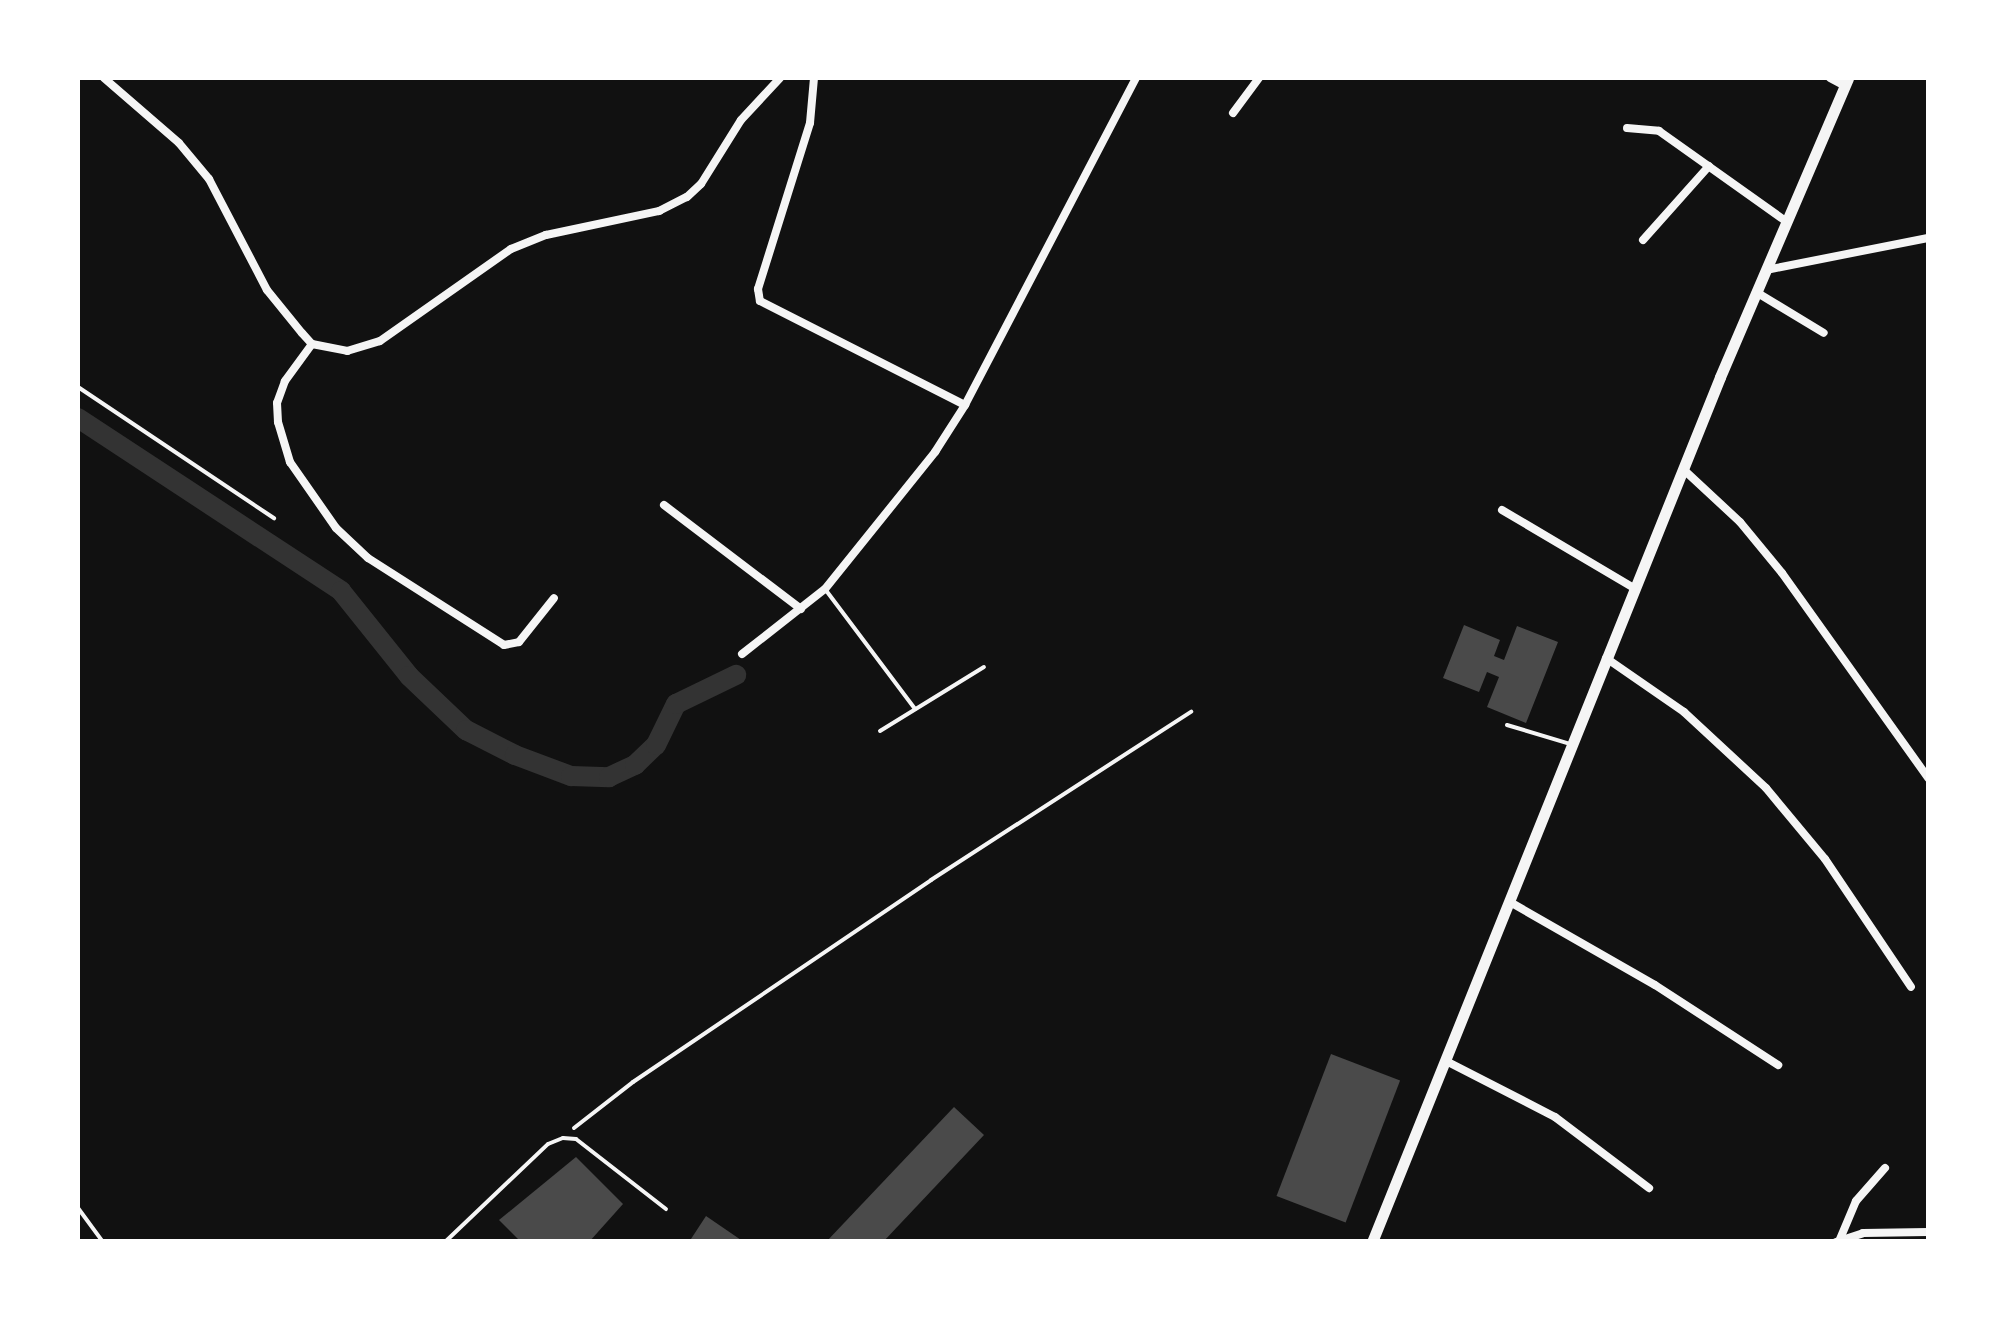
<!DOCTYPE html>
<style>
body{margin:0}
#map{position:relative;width:2006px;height:1319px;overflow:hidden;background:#111;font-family:Mulish,sans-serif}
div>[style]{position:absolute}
.canal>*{height:20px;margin:-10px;padding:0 10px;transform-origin:10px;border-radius:10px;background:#333}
.building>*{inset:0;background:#4a4a4a;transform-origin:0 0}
.path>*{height:4px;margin:-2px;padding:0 2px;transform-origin:2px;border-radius:2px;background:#f5f5f5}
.service>*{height:4px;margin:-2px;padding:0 2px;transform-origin:2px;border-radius:2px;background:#f5f5f5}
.minor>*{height:8px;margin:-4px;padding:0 4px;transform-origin:4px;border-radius:4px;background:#f5f5f5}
.secondary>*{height:11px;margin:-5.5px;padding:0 5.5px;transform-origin:5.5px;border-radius:5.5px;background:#f5f5f5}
span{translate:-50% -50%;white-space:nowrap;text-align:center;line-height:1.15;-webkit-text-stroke:10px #fff;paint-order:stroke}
.frame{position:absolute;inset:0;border:80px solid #fff;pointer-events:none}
</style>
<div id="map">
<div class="canal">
<i style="left:78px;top:418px;width:315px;rotate:33.3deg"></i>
<i style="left:341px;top:591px;width:109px;rotate:51.3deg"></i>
<i style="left:409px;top:676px;width:79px;rotate:43.5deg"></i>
<i style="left:466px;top:730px;width:55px;rotate:27deg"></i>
<i style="left:515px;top:755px;width:60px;rotate:20.6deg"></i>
<i style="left:571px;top:776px;width:38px;rotate:2deg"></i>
<i style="left:609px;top:777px;width:29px;rotate:-25deg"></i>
<i style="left:635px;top:765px;width:29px;rotate:-44deg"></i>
<i style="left:656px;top:745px;width:46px;rotate:-64deg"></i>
<i style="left:676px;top:704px;width:67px;rotate:-25.8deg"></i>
</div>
<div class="building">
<i style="clip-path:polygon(1464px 625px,1500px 640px,1494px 656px,1504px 660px,1517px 626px,1558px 642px,1526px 723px,1487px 707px,1499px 677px,1487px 672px,1479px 692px,1443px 678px)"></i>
<i style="left:1331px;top:1054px;width:74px;height:152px;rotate:21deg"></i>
<i style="clip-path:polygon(954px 1107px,984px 1135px,883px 1242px,826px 1242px)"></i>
<i style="clip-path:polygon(576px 1157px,623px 1204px,589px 1242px,521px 1242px,499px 1220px)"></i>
<i style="clip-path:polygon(706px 1216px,744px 1242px,689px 1242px)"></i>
</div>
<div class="path">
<i style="left:78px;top:387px;width:236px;rotate:33.8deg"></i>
<i style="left:574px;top:1128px;width:75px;rotate:-37.9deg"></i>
<i style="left:633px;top:1082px;width:360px;rotate:-34.1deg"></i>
<i style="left:931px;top:880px;width:310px;rotate:-32.9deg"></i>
<i style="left:78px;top:1208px;width:42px;rotate:53.7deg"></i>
</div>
<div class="service">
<i style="left:825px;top:589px;width:150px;rotate:53.1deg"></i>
<i style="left:1507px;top:725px;width:63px;rotate:16.7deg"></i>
<i style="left:880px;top:731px;width:122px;rotate:-31.6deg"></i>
<i style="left:445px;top:1242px;width:142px;rotate:-43.6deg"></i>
<i style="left:548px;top:1144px;width:16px;rotate:-22deg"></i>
<i style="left:563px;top:1138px;width:13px;rotate:4deg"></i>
<i style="left:576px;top:1139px;width:114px;rotate:37.9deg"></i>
</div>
<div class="minor">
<i style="left:104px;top:78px;width:99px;rotate:40.9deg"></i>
<i style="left:179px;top:143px;width:47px;rotate:50.2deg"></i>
<i style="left:209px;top:179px;width:125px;rotate:62.4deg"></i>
<i style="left:267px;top:290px;width:55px;rotate:50.9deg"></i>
<i style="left:302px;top:333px;width:15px;rotate:48deg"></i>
<i style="left:312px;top:344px;width:36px;rotate:11deg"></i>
<i style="left:347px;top:351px;width:34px;rotate:-17deg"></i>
<i style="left:380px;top:341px;width:160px;rotate:-35.1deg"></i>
<i style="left:511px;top:249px;width:38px;rotate:-22deg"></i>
<i style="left:546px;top:235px;width:116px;rotate:-12deg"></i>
<i style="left:659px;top:211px;width:31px;rotate:-27deg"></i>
<i style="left:687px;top:197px;width:19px;rotate:-43deg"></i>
<i style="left:701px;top:184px;width:75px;rotate:-58deg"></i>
<i style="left:741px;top:120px;width:57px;rotate:-47.1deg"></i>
<i style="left:814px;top:78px;width:45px;rotate:95.1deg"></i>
<i style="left:810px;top:123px;width:174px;rotate:107.4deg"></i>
<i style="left:758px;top:289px;width:12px;rotate:81deg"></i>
<i style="left:760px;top:301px;width:230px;rotate:26.9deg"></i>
<i style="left:1830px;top:78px;width:17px;rotate:28deg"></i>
<i style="left:1233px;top:113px;width:44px;rotate:-53.4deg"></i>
<i style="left:1627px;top:128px;width:32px;rotate:5deg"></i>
<i style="left:1659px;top:131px;width:157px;rotate:35.4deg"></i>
<i style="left:1643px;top:240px;width:99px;rotate:-48.3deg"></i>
<i style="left:1766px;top:270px;width:165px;rotate:-11.2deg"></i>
<i style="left:1756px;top:292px;width:79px;rotate:31.1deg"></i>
<i style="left:312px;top:344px;width:46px;rotate:126.1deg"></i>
<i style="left:285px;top:381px;width:23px;rotate:110deg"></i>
<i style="left:277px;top:403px;width:19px;rotate:87deg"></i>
<i style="left:278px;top:422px;width:42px;rotate:73.3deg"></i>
<i style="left:290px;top:462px;width:80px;rotate:55.1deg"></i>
<i style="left:336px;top:528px;width:44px;rotate:43.2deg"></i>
<i style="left:368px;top:558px;width:161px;rotate:32.6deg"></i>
<i style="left:504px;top:645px;width:15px;rotate:-11deg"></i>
<i style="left:519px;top:642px;width:56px;rotate:-51.5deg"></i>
<i style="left:1683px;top:469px;width:78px;rotate:42.9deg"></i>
<i style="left:1740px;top:522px;width:66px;rotate:50.5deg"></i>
<i style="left:1782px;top:573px;width:252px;rotate:54.5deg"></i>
<i style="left:664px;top:505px;width:172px;rotate:37.2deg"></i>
<i style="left:1502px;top:510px;width:153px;rotate:30.6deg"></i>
<i style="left:742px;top:654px;width:105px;rotate:-38.1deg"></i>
<i style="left:825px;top:589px;width:176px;rotate:-51.2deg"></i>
<i style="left:935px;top:452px;width:56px;rotate:-57.4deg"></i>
<i style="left:965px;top:405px;width:369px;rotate:-62.4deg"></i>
<i style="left:1606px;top:658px;width:95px;rotate:34.7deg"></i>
<i style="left:1684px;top:712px;width:112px;rotate:42.8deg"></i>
<i style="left:1766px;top:788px;width:92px;rotate:50.3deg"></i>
<i style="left:1825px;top:859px;width:154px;rotate:56.1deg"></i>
<i style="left:1510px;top:902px;width:167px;rotate:29.8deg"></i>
<i style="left:1655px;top:985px;width:147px;rotate:33deg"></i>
<i style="left:1446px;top:1061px;width:123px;rotate:27.2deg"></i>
<i style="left:1555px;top:1117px;width:118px;rotate:37.1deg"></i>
<i style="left:1840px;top:1239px;width:41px;rotate:-67.2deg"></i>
<i style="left:1856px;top:1201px;width:44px;rotate:-48.7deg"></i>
<i style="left:1836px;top:1242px;width:28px;rotate:-18deg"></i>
<i style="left:1863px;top:1233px;width:65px;rotate:-0.9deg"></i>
</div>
<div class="secondary">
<i style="left:1372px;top:1242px;width:932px;rotate:-68.08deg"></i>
<i style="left:1720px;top:377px;width:325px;rotate:-66.8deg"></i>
</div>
<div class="frame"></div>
</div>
